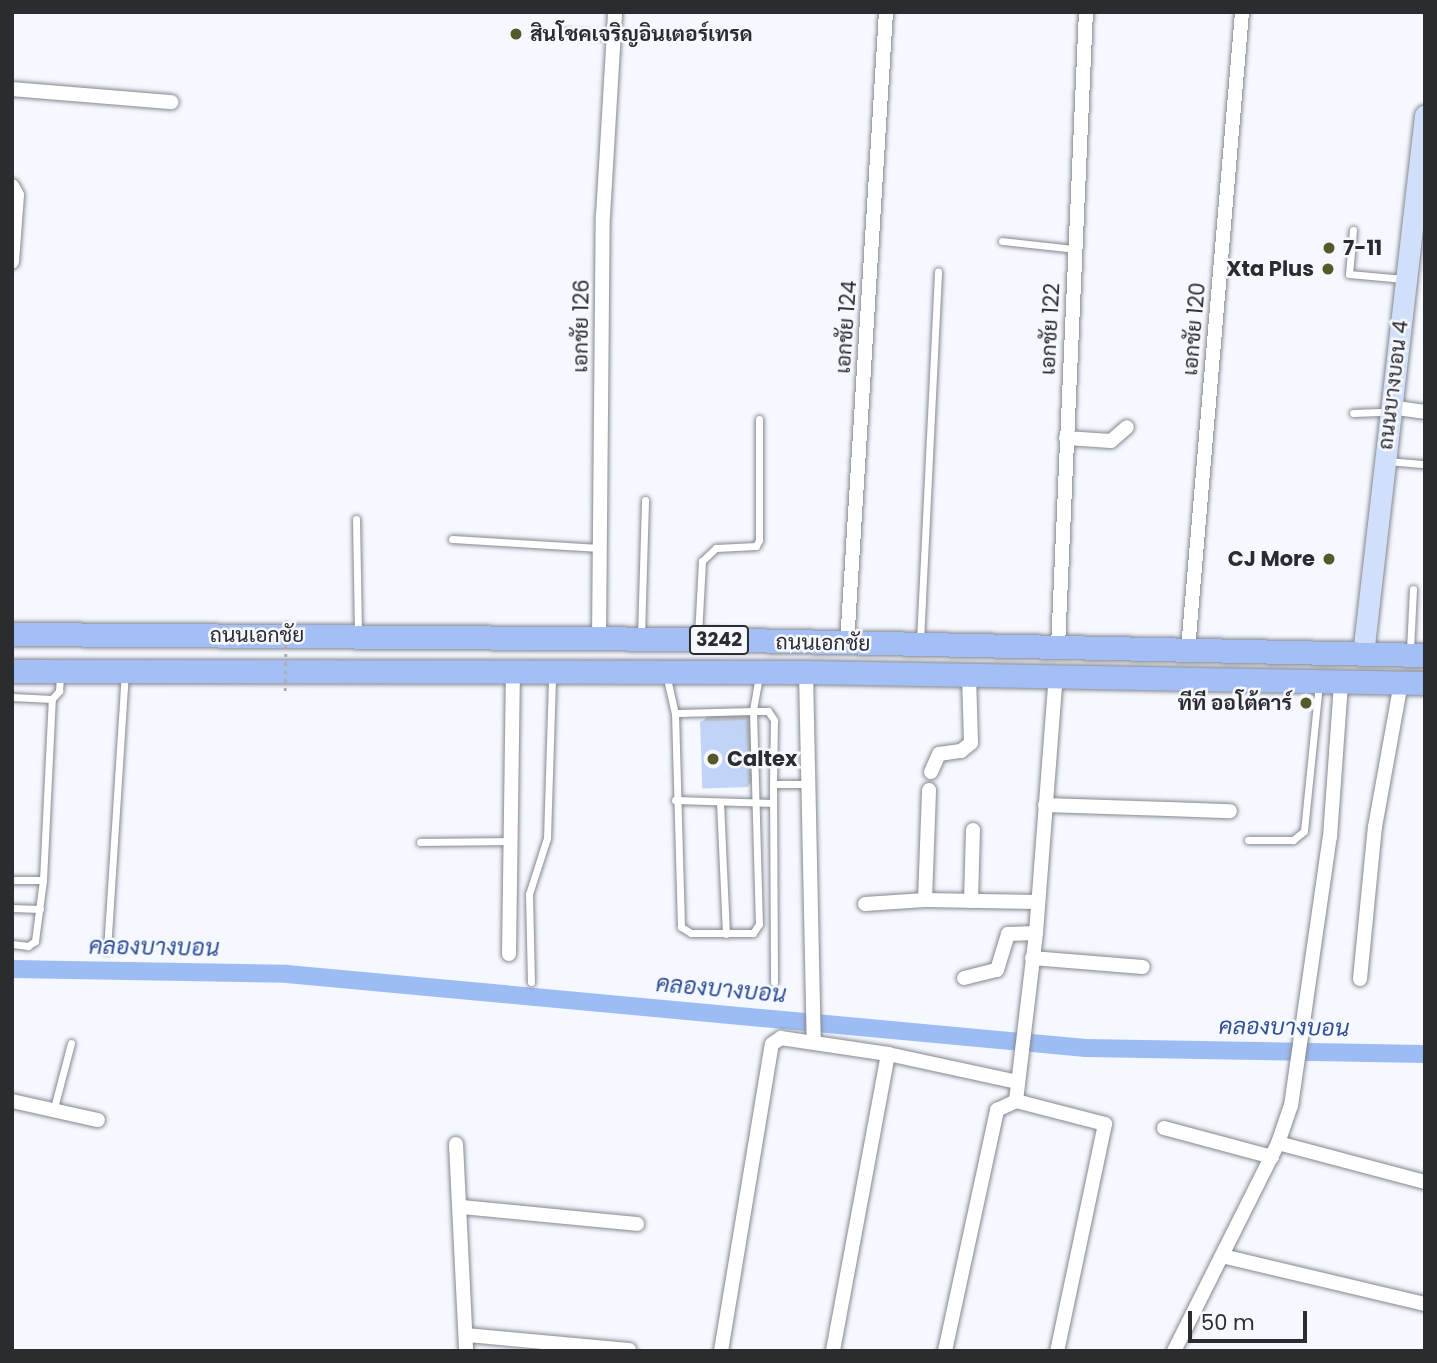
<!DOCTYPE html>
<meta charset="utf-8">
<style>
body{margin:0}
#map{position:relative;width:1437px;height:1363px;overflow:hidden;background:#f5f8fe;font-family:Poppins,Sarabun,sans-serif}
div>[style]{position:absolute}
.shadow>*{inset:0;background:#0003}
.canal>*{height:18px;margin:-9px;padding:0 9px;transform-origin:9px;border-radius:9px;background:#9ebcf4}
.building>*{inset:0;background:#c1d4f7;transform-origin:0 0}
.roads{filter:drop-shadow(0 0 2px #84888f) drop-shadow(0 0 2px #84888f)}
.lane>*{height:7px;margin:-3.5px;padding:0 3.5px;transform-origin:3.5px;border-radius:3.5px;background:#fff}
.street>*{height:14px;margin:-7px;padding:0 7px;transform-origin:7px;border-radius:7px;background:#fff}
.secondary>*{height:21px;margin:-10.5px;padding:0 10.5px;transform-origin:10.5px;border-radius:10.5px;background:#d2dffa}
.primary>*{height:23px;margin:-11.5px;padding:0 11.5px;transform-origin:11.5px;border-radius:11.5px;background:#a4bff5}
.path-bridge>*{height:2.5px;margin-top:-1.25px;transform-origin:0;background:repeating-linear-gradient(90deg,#acaeb3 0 3.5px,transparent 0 8.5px)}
.dots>*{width:19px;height:19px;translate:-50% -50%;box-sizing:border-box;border:4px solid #f5f8fe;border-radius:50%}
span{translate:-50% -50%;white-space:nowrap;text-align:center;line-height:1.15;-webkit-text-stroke:5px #f5f8fe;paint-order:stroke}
.shield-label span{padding:2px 5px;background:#f5f8fe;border:2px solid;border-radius:5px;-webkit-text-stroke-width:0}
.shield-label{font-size:19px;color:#2b2c2f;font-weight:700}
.poi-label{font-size:21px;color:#2b2c2f;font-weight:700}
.left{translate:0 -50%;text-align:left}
.right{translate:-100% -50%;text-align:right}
.street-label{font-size:21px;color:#2b2c2f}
.water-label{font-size:23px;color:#2f4f93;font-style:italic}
.frame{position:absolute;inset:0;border:14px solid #2b2c2f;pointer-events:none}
.scale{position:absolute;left:1188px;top:1311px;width:119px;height:32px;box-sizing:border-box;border:4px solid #2b2c2f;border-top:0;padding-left:9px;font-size:21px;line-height:24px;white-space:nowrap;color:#2b2c2f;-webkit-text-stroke:5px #f5f8fe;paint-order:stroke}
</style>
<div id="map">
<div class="shadow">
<i style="clip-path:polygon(755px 712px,757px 776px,748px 786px,702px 722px,711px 713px)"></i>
</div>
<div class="canal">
<i style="left:12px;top:969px;width:275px;rotate:1deg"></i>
<i style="left:287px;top:974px;width:802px;rotate:5.29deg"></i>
<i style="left:1086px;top:1048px;width:339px;rotate:1deg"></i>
</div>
<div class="building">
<i style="left:746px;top:720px;width:67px;height:46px;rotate:88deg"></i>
</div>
<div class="roads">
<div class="lane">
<i style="left:559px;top:32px;width:54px;rotate:4.2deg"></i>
<i style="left:1353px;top:230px;width:44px;rotate:95.2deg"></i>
<i style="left:1349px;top:274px;width:55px;rotate:5.2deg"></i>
<i style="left:1002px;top:241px;width:73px;rotate:6.3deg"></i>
<i style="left:1353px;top:413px;width:34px;rotate:-2deg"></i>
<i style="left:1387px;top:461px;width:38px;rotate:5deg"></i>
<i style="left:356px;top:519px;width:114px;rotate:89deg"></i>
<i style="left:452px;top:539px;width:148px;rotate:3.5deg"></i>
<i style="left:698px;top:635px;width:74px;rotate:-86.9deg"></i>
<i style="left:702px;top:561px;width:19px;rotate:-43deg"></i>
<i style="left:716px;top:548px;width:40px;rotate:-2.9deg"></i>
<i style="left:756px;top:546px;width:7px;rotate:-63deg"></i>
<i style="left:759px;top:540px;width:121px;rotate:-90deg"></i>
<i style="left:641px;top:636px;width:136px;rotate:-88.3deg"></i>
<i style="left:920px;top:641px;width:370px;rotate:-87.2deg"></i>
<i style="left:1410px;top:650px;width:61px;rotate:-87.2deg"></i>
<i style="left:666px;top:674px;width:41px;rotate:77.3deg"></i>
<i style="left:759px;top:676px;width:36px;rotate:100deg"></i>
<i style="left:753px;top:711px;width:213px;rotate:88.4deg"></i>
<i style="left:759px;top:924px;width:11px;rotate:124deg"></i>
<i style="left:753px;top:933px;width:62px;rotate:180deg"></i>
<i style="left:691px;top:933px;width:12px;rotate:-149deg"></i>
<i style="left:681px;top:927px;width:213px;rotate:-91.6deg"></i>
<i style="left:675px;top:714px;width:3px;rotate:-18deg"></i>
<i style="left:678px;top:713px;width:75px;rotate:-1.5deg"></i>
<i style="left:753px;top:711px;width:15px"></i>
<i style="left:768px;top:711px;width:11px;rotate:56deg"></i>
<i style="left:774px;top:720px;width:64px;rotate:90.9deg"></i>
<i style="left:773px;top:784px;width:35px"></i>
<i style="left:12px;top:697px;width:40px;rotate:2.9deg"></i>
<i style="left:52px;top:699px;width:11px;rotate:-49deg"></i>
<i style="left:59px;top:691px;width:16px;rotate:-86deg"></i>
<i style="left:773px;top:784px;width:198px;rotate:89.7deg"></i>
<i style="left:675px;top:800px;width:98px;rotate:1.8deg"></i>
<i style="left:720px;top:802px;width:132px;rotate:87.4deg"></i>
<i style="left:1248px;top:840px;width:45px"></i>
<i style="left:1293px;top:840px;width:14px;rotate:-39deg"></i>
<i style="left:1304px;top:831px;width:148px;rotate:-84.2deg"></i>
<i style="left:420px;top:842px;width:91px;rotate:-0.6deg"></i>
<i style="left:12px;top:880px;width:31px"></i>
<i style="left:43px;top:880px;width:62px;rotate:97.5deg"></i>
<i style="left:35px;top:941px;width:9px;rotate:144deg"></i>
<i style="left:28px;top:946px;width:16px;rotate:-173deg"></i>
<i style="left:43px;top:880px;width:181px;rotate:-87.2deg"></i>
<i style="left:12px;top:908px;width:28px;rotate:2deg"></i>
<i style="left:107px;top:950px;width:276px;rotate:-86.3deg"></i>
<i style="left:531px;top:982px;width:88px;rotate:-91.3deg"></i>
<i style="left:529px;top:894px;width:59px;rotate:-72.2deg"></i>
<i style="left:547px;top:838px;width:163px;rotate:-88.2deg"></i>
<i style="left:54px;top:1108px;width:67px;rotate:-75.3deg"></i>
</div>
<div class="street">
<i style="left:12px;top:89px;width:160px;rotate:4.7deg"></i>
<i style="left:12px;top:186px;width:10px;rotate:61deg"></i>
<i style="left:17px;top:195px;width:67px;rotate:94.3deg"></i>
<i style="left:1390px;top:407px;width:35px;rotate:8deg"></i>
<i style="left:1066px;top:438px;width:45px;rotate:3.8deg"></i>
<i style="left:1111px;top:441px;width:21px;rotate:-41deg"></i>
<i style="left:599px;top:640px;width:424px;rotate:-89.5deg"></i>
<i style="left:603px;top:216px;width:204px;rotate:-86.6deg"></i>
<i style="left:847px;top:644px;width:633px;rotate:-86.47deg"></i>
<i style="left:1058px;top:647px;width:636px;rotate:-87.48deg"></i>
<i style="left:1188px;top:649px;width:639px;rotate:-85.15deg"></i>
<i style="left:806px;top:672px;width:370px;rotate:88.8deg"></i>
<i style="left:931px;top:772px;width:20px;rotate:-66deg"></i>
<i style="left:939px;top:754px;width:22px;rotate:-8deg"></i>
<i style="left:961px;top:751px;width:13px;rotate:-39deg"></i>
<i style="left:971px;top:743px;width:69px;rotate:-91.7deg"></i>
<i style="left:1045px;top:805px;width:185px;rotate:1.9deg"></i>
<i style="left:925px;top:900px;width:110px;rotate:-87.9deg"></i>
<i style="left:971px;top:901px;width:71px;rotate:-88.4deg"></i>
<i style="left:865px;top:904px;width:60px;rotate:-3.8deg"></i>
<i style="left:925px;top:900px;width:112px;rotate:1deg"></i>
<i style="left:509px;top:954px;width:281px;rotate:-89.2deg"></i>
<i style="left:1032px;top:958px;width:111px;rotate:4.6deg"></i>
<i style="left:964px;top:978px;width:34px;rotate:-14deg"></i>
<i style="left:997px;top:970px;width:38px;rotate:-73deg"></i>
<i style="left:1008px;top:934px;width:28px;rotate:-2deg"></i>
<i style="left:1360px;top:979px;width:153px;rotate:-84.4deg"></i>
<i style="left:1375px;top:827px;width:146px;rotate:-79.8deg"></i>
<i style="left:888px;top:1054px;width:133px;rotate:12.2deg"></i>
<i style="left:12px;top:1101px;width:88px;rotate:12.5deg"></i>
<i style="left:1016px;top:1101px;width:92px;rotate:14.5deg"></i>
<i style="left:1105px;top:1124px;width:232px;rotate:101.9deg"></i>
<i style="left:1164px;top:1128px;width:112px;rotate:15deg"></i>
<i style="left:1278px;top:1143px;width:152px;rotate:14.9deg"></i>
<i style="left:456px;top:1144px;width:207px;rotate:87.2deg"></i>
<i style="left:461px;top:1207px;width:177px;rotate:5.5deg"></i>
<i style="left:1222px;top:1256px;width:209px;rotate:13.3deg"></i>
<i style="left:467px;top:1335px;width:163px;rotate:5.3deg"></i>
<i style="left:721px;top:1351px;width:311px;rotate:-80.6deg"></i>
<i style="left:772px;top:1044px;width:11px;rotate:-34deg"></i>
<i style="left:781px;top:1038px;width:108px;rotate:8.5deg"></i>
<i style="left:888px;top:1054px;width:302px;rotate:100.5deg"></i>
<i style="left:945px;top:1351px;width:247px;rotate:-77.8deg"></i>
<i style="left:997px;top:1110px;width:21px;rotate:-25deg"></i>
<i style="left:1016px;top:1101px;width:169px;rotate:-83.2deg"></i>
<i style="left:1036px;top:933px;width:259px;rotate:-85.6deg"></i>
<i style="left:1174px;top:1351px;width:233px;rotate:-63.4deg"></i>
<i style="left:1278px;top:1143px;width:39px;rotate:-71deg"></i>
<i style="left:1291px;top:1106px;width:272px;rotate:-81.8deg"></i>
<i style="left:1330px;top:837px;width:155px;rotate:-85.9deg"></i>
</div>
<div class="secondary">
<i style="left:1363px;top:654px;width:542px;rotate:-83.43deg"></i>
</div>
<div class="primary">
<i style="left:12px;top:634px;width:686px;rotate:0.42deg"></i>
<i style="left:698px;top:639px;width:727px;rotate:1.26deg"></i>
<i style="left:12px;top:671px;width:794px;rotate:0.07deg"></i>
<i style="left:806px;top:672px;width:619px;rotate:1.02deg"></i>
</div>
</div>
<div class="path-bridge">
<i style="left:285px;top:691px;width:74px;rotate:-89.2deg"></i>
</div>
<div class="dots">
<i style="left:516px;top:34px;background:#565a28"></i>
<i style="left:1329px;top:248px;background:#565a28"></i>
<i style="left:1328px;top:269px;background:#565a28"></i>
<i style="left:1329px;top:559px;background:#565a28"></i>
<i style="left:1306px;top:703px;background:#565a28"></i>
<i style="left:713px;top:759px;background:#565a28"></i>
</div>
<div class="shield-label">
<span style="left:719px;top:640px">3242</span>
</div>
<div class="poi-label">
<span class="left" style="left:530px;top:34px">สินโชคเจริญอินเตอร์เทรด</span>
<span class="left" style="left:1343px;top:248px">7-11</span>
<span class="right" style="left:1314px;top:269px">Xta Plus</span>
<span class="right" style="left:1315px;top:559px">CJ More</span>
<span class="right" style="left:1292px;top:703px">ทีที ออโต้คาร์</span>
<span class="left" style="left:727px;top:759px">Caltex</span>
</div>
<div class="street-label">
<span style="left:581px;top:326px;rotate:-89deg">เอกชัย 126</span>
<span style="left:846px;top:327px;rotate:-86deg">เอกชัย 124</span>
<span style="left:1050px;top:329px;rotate:-87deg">เอกชัย 122</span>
<span style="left:1194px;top:329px;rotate:-85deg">เอกชัย 120</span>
<span style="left:1393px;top:385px;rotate:-83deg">ถนนบางบอน 4</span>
<span style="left:257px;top:635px">ถนนเอกชัย</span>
<span style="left:823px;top:643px;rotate:1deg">ถนนเอกชัย</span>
</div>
<div class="water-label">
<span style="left:154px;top:947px;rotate:1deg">คลองบางบอน</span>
<span style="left:721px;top:989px;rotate:5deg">คลองบางบอน</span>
<span style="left:1284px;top:1027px;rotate:1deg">คลองบางบอน</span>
</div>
<div class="frame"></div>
<div class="scale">50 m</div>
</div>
